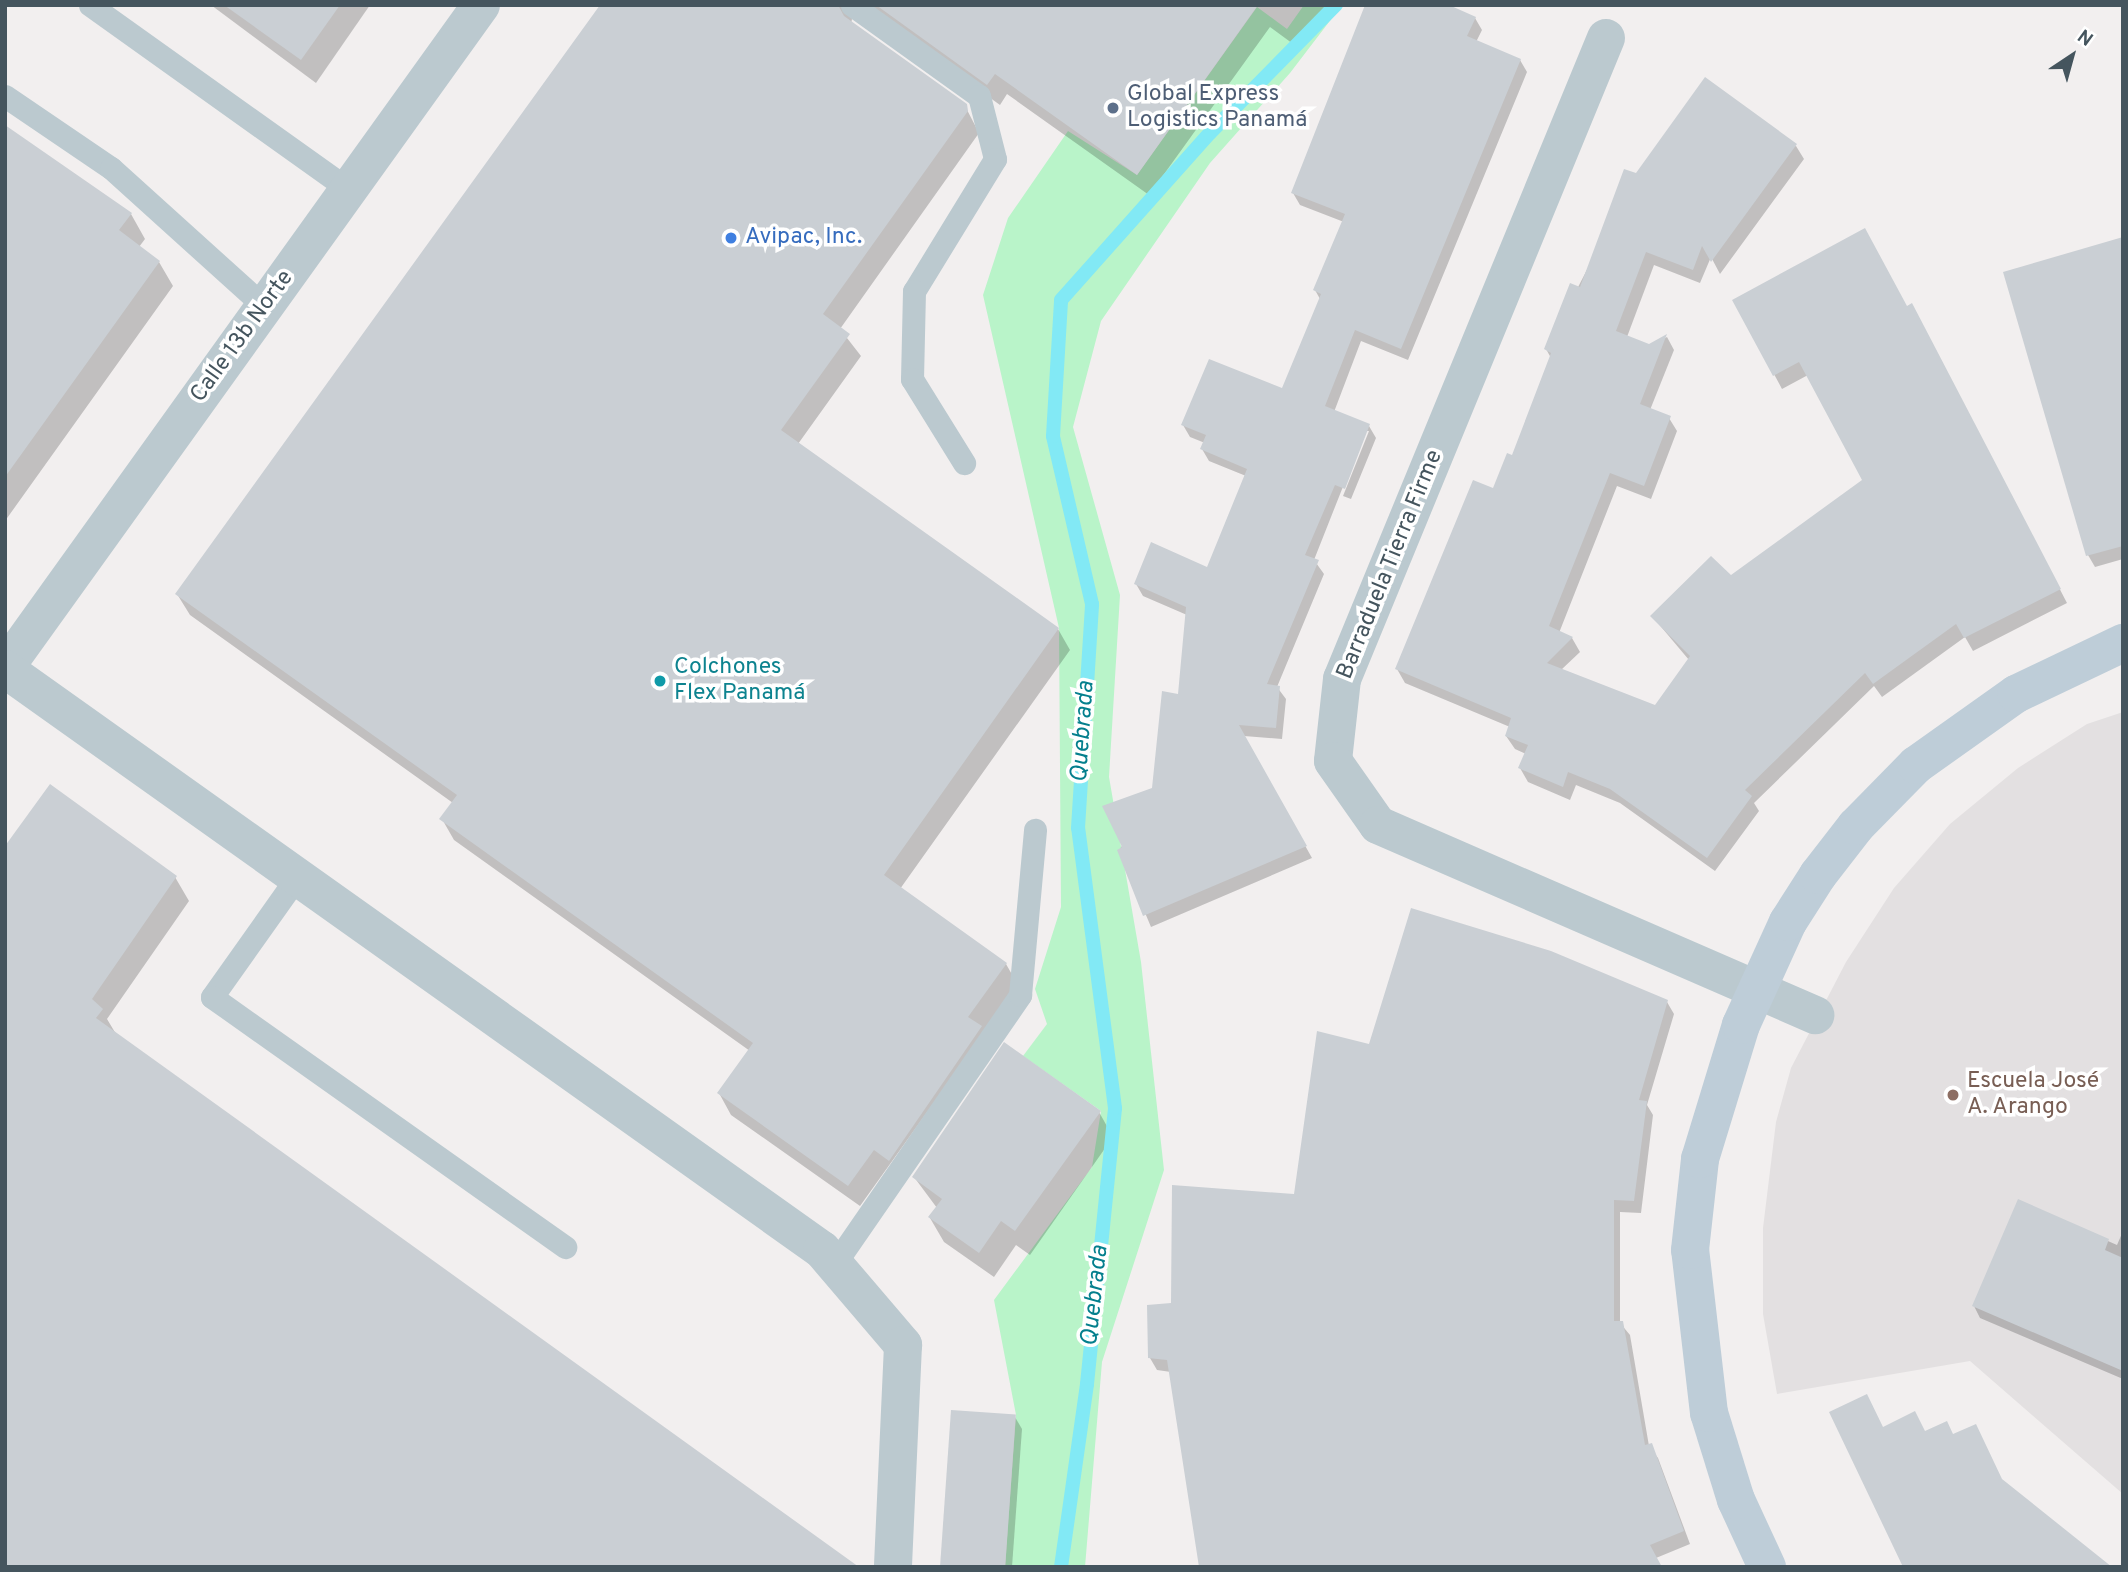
<!DOCTYPE html>
<meta charset="utf-8">
<style>
body{margin:0}
#map{position:relative;width:2128px;height:1572px;overflow:hidden;background:#f2efef;font-family:Overpass,sans-serif}
div>[style]{position:absolute}
.education>*{inset:0;background:#e3e0e1}
.green>*{inset:0;background:#b9f4c9}
.shadow>*{inset:0;background:#0003}
.stream>*{height:14px;margin:-7px;padding:0 7px;transform-origin:7px;border-radius:7px;background:#82e9f5}
.building>*{inset:0;background:#cacfd4;transform-origin:0 0}
.lane>*{height:23px;margin:-11.5px;padding:0 11.5px;transform-origin:11.5px;border-radius:11.5px;background:#bbc9cf}
.street>*{height:38px;margin:-19px;padding:0 19px;transform-origin:19px;border-radius:19px;background:#bbc9cf}
.secondary>*{height:38px;margin:-19px;padding:0 19px;transform-origin:19px;border-radius:19px;background:#becdd8}
.dots>*{width:19px;height:19px;translate:-50% -50%;box-sizing:border-box;border:4px solid #fff;border-radius:50%}
span{translate:-50% -50%;white-space:nowrap;text-align:center;line-height:1.15;-webkit-text-stroke:7px #fff;paint-order:stroke}
.service-label{font-size:23px;color:#4e5e75}
.left{translate:0 -50%;text-align:left}
.shop-label{font-size:23px;color:#366cbe}
.street-label{font-size:23px;color:#45555e}
.culture-label{font-size:23px;color:#0d838f}
.education-label{font-size:23px;color:#785e54}
.water-label{font-size:24px;color:#047f8d;font-style:italic}
.frame{position:absolute;inset:0;border:7px solid #45555e;pointer-events:none}
.north{position:absolute;left:2037px;top:21px;width:70px;height:70px;-webkit-text-stroke:5px #fff;paint-order:stroke;rotate:36deg;font-size:19px;font-weight:700;line-height:28px;text-align:center;color:#45555e}
.north::after{content:'';display:block;margin:auto;width:24px;height:32px;background:#45555e;clip-path:polygon(50% 0,100% 100%,50% 72%,0 100%)}
</style>
<div id="map">
<div class="education">
<i style="clip-path:polygon(2123px 712px,2123px 1494px,1970px 1361px,1777px 1394px,1763px 1314px,1763px 1228px,1776px 1122px,1791px 1068px,1846px 962px,1894px 888px,1950px 824px,2018px 768px,2087px 724px)"></i>
</div>
<div class="green">
<i style="clip-path:polygon(1304px 5px,1342px 5px,1290px 73px,1210px 163px,1101px 321px,1073px 427px,1120px 595px,1109px 777px,1141px 962px,1164px 1170px,1102px 1362px,1085px 1567px,1005px 1567px,1016px 1415px,994px 1300px,1092px 1167px,1101px 1111px,1023px 1056px,1047px 1024px,1035px 989px,1061px 907px,1059px 628px,983px 295px,1008px 218px,1068px 131px,1137px 175px,1257px 7px,1287px 29px)"></i>
</div>
<div class="shadow">
<i style="clip-path:polygon(211px 5px,370px 5px,316px 83px)"></i>
<i style="clip-path:polygon(601px 5px,1331px 5px,1300px 49px,1270px 27px,1149px 195px,1007px 94px,1000px 105px,874px 14px,859px 13px,852px 19px,851px 24px,965px 106px,979px 133px,840px 329px,861px 356px,798px 444px,1058px 629px,1070px 650px,900px 889px,1006px 964px,1018px 985px,860px 1206px,731px 1115px,719px 1093px,750px 1051px,454px 840px,442px 819px,453px 803px,190px 615px,177px 594px)"></i>
<i style="clip-path:polygon(1475px 18px,1482px 30px,1476px 42px,1520px 60px,1527px 72px,1408px 360px,1361px 341px,1334px 412px,1369px 426px,1376px 438px,1351px 499px,1343px 496px,1369px 431px,1365px 431px,1314px 560px,1324px 574px,1277px 687px,1286px 699px,1282px 739px,1244px 736px,1312px 858px,1151px 927px,1119px 851px,1153px 789px,1179px 696px,1187px 615px,1143px 596px,1136px 584px,1208px 569px,1246px 476px,1209px 461px,1202px 449px,1205px 443px,1190px 437px,1183px 425px,1283px 391px,1320px 299px,1315px 290px,1344px 222px,1300px 205px,1293px 193px)"></i>
<i style="clip-path:polygon(5px 127px,131px 214px,145px 239px,139px 247px,159px 262px,173px 286px,5px 521px)"></i>
<i style="clip-path:polygon(1796px 146px,1804px 159px,1720px 274px,1711px 257px,1700px 283px,1654px 265px,1627px 337px,1649px 346px,1667px 337px,1674px 350px,1650px 410px,1669px 418px,1677px 431px,1651px 499px,1617px 486px,1559px 633px,1572px 638px,1580px 652px,1561px 670px,1656px 708px,1689px 660px,1652px 616px,1731px 578px,1865px 481px,1808px 375px,1782px 389px,1734px 300px,1907px 308px,1919px 319px,2067px 603px,1973px 651px,1965px 637px,1882px 697px,1874px 686px,1754px 803px,1759px 811px,1715px 871px,1620px 803px,1576px 785px,1570px 800px,1528px 782px,1520px 768px,1526px 754px,1515px 749px,1506px 736px,1510px 727px,1405px 683px,1397px 669px,1513px 458px,1551px 358px,1546px 349px,1636px 175px)"></i>
<i style="clip-path:polygon(2123px 242px,2123px 559px,2095px 567px,2088px 555px)"></i>
<i style="clip-path:polygon(5px 849px,175px 877px,189px 901px,107px 1019px,116px 1034px,5px 1567px)"></i>
<i style="clip-path:polygon(1667px 1002px,1674px 1014px,1647px 1105px,1653px 1115px,1641px 1213px,1620px 1212px,1620px 1323px,1630px 1335px,1649px 1446px,1658px 1458px,1690px 1544px,1656px 1558px,1171px 1372px,1157px 1370px,1150px 1358px,1173px 1305px,1296px 1196px,1371px 1047px)"></i>
<i style="clip-path:polygon(1099px 1112px,1113px 1137px,1030px 1255px,1016px 1245px,994px 1277px,944px 1242px,930px 1218px,937px 1208px,914px 1177px)"></i>
<i style="clip-path:polygon(2019px 1202px,2117px 1245px,2123px 1231px,2123px 1379px,1980px 1318px,1974px 1306px)"></i>
<i style="clip-path:polygon(1015px 1417px,1022px 1429px,1012px 1567px,941px 1567px)"></i>
</div>
<div class="stream">
<i style="left:1061px;top:1567px;width:185px;rotate:-81.9deg"></i>
<i style="left:1087px;top:1384px;width:277px;rotate:-84.2deg"></i>
<i style="left:1115px;top:1108px;width:282px;rotate:-97.5deg"></i>
<i style="left:1078px;top:828px;width:224px;rotate:-86.4deg"></i>
<i style="left:1092px;top:604px;width:172px;rotate:-103.1deg"></i>
<i style="left:1053px;top:436px;width:136px;rotate:-86.6deg"></i>
<i style="left:1061px;top:300px;width:224px;rotate:-48.3deg"></i>
<i style="left:1210px;top:133px;width:180px;rotate:-45.5deg"></i>
</div>
<div class="building">
<i style="clip-path:polygon(224px 5px,340px 5px,301px 60px)"></i>
<i style="clip-path:polygon(600px 5px,838px 5px,844px 16px,967px 104px,968px 111px,823px 314px,850px 334px,781px 430px,1059px 628px,884px 875px,1007px 963px,968px 1017px,982px 1026px,889px 1161px,874px 1150px,848px 1186px,717px 1093px,753px 1043px,439px 819px,457px 795px,175px 594px)"></i>
<i style="clip-path:polygon(876px 5px,1258px 5px,1137px 175px,995px 74px,987px 85px)"></i>
<i style="clip-path:polygon(1365px 5px,1449px 5px,1476px 17px,1467px 36px,1521px 59px,1401px 349px,1355px 330px,1325px 406px,1370px 424px,1345px 489px,1335px 485px,1305px 555px,1319px 560px,1267px 684px,1280px 686px,1276px 728px,1239px 725px,1307px 846px,1143px 916px,1117px 850px,1122px 847px,1102px 806px,1152px 788px,1162px 691px,1178px 694px,1186px 607px,1134px 584px,1151px 542px,1207px 567px,1247px 469px,1200px 449px,1206px 435px,1181px 425px,1209px 359px,1282px 388px,1321px 294px,1313px 290px,1345px 214px,1291px 193px)"></i>
<i style="clip-path:polygon(1705px 77px,1797px 144px,1711px 262px,1702px 246px,1693px 270px,1646px 252px,1616px 331px,1649px 344px,1667px 334px,1640px 404px,1671px 416px,1644px 486px,1610px 473px,1549px 626px,1573px 637px,1547px 663px,1655px 705px,1690px 656px,1650px 616px,1711px 556px,1731px 575px,1862px 480px,1799px 362px,1773px 376px,1732px 300px,1865px 228px,1907px 306px,1912px 303px,2061px 589px,1964px 638px,1956px 624px,1873px 684px,1865px 673px,1745px 790px,1752px 796px,1707px 858px,1610px 789px,1568px 772px,1563px 787px,1518px 768px,1528px 745px,1505px 736px,1511px 718px,1395px 669px,1473px 480px,1493px 488px,1507px 453px,1512px 455px,1551px 353px,1544px 349px,1570px 283px,1580px 287px,1624px 169px,1636px 173px)"></i>
<i style="clip-path:polygon(5px 125px,132px 213px,119px 230px,160px 261px,5px 477px)"></i>
<i style="clip-path:polygon(2123px 237px,2123px 546px,2086px 556px,2003px 272px)"></i>
<i style="clip-path:polygon(50px 784px,177px 876px,92px 999px,103px 1009px,96px 1018px,859px 1567px,5px 1567px,5px 846px)"></i>
<i style="clip-path:polygon(1411px 908px,1551px 951px,1668px 1000px,1639px 1100px,1647px 1101px,1634px 1201px,1614px 1200px,1614px 1321px,1623px 1321px,1645px 1445px,1652px 1443px,1684px 1531px,1650px 1545px,1662px 1567px,1199px 1567px,1167px 1360px,1148px 1358px,1147px 1305px,1171px 1303px,1172px 1185px,1294px 1194px,1317px 1031px,1369px 1044px)"></i>
<i style="clip-path:polygon(1004px 1042px,1101px 1111px,1015px 1231px,1001px 1221px,979px 1253px,928px 1217px,942px 1199px,912px 1177px)"></i>
<i style="clip-path:polygon(2018px 1199px,2109px 1239px,2105px 1250px,2123px 1258px,2123px 1371px,1972px 1306px)"></i>
<i style="clip-path:polygon(1867px 1394px,1883px 1427px,1915px 1411px,1925px 1431px,1947px 1421px,1953px 1434px,1976px 1424px,2002px 1479px,2112px 1567px,1903px 1567px,1829px 1412px)"></i>
<i style="left:951px;top:1410px;width:65px;height:157px;rotate:4deg"></i>
</div>
<div class="lane">
<i style="left:90px;top:5px;width:318px;rotate:35.5deg"></i>
<i style="left:852px;top:5px;width:156px;rotate:35.6deg"></i>
<i style="left:979px;top:96px;width:65px;rotate:75.7deg"></i>
<i style="left:995px;top:159px;width:155px;rotate:121.5deg"></i>
<i style="left:914px;top:291px;width:88px;rotate:91.3deg"></i>
<i style="left:912px;top:379px;width:99px;rotate:58.2deg"></i>
<i style="left:5px;top:96px;width:128px;rotate:34.2deg"></i>
<i style="left:111px;top:168px;width:207px;rotate:42.1deg"></i>
<i style="left:297px;top:877px;width:147px;rotate:125.3deg"></i>
<i style="left:212px;top:997px;width:433px;rotate:35.3deg"></i>
<i style="left:834px;top:1265px;width:328px;rotate:-55.4deg"></i>
<i style="left:1020px;top:995px;width:166px;rotate:-84.8deg"></i>
</div>
<div class="street">
<i style="left:1606px;top:38px;width:693px;rotate:112.38deg"></i>
<i style="left:1342px;top:679px;width:82px;rotate:96.3deg"></i>
<i style="left:1333px;top:761px;width:78px;rotate:54.9deg"></i>
<i style="left:1378px;top:825px;width:477px;rotate:23.5deg"></i>
<i style="left:5px;top:668px;width:816px;rotate:-54.32deg"></i>
<i style="left:5px;top:669px;width:1003px;rotate:35.42deg"></i>
<i style="left:822px;top:1250px;width:125px;rotate:49.5deg"></i>
<i style="left:903px;top:1345px;width:222px;rotate:92.6deg"></i>
</div>
<div class="secondary">
<i style="left:1767px;top:1567px;width:74px;rotate:-114.8deg"></i>
<i style="left:1736px;top:1500px;width:91px;rotate:-107.2deg"></i>
<i style="left:1709px;top:1413px;width:164px;rotate:-96.6deg"></i>
<i style="left:1690px;top:1250px;width:92px;rotate:-83.7deg"></i>
<i style="left:1700px;top:1159px;width:140px;rotate:-73deg"></i>
<i style="left:1741px;top:1025px;width:113px;rotate:-65.5deg"></i>
<i style="left:1788px;top:922px;width:56px;rotate:-57.4deg"></i>
<i style="left:1818px;top:875px;width:62px;rotate:-52.2deg"></i>
<i style="left:1856px;top:826px;width:86px;rotate:-45.5deg"></i>
<i style="left:1916px;top:765px;width:123px;rotate:-35.4deg"></i>
<i style="left:2016px;top:694px;width:119px;rotate:-25.5deg"></i>
</div>
<div class="dots">
<i style="left:1113px;top:108px;background:#5c6f8a"></i>
<i style="left:731px;top:238px;background:#3f7fe0"></i>
<i style="left:660px;top:681px;background:#0f9aa8"></i>
<i style="left:1953px;top:1095px;background:#8d6e63"></i>
</div>
<div class="service-label">
<span class="left" style="left:1127px;top:108px">Global Express<br>Logistics Panamá</span>
</div>
<div class="shop-label">
<span class="left" style="left:745px;top:238px">Avipac, Inc.</span>
</div>
<div class="street-label">
<span style="left:243px;top:337px;rotate:-54deg">Calle 13b Norte</span>
<span style="left:1391px;top:565px;rotate:-68deg">Barraduela Tierra Firme</span>
</div>
<div class="culture-label">
<span class="left" style="left:674px;top:681px">Colchones<br>Flex Panamá</span>
</div>
<div class="education-label">
<span class="left" style="left:1967px;top:1095px">Escuela José<br>A. Arango</span>
</div>
<div class="water-label">
<span style="left:1084px;top:732px;rotate:-86deg">Quebrada</span>
<span style="left:1096px;top:1296px;rotate:-84deg">Quebrada</span>
</div>
<div class="frame"></div>
<div class="north">N</div>
</div>
